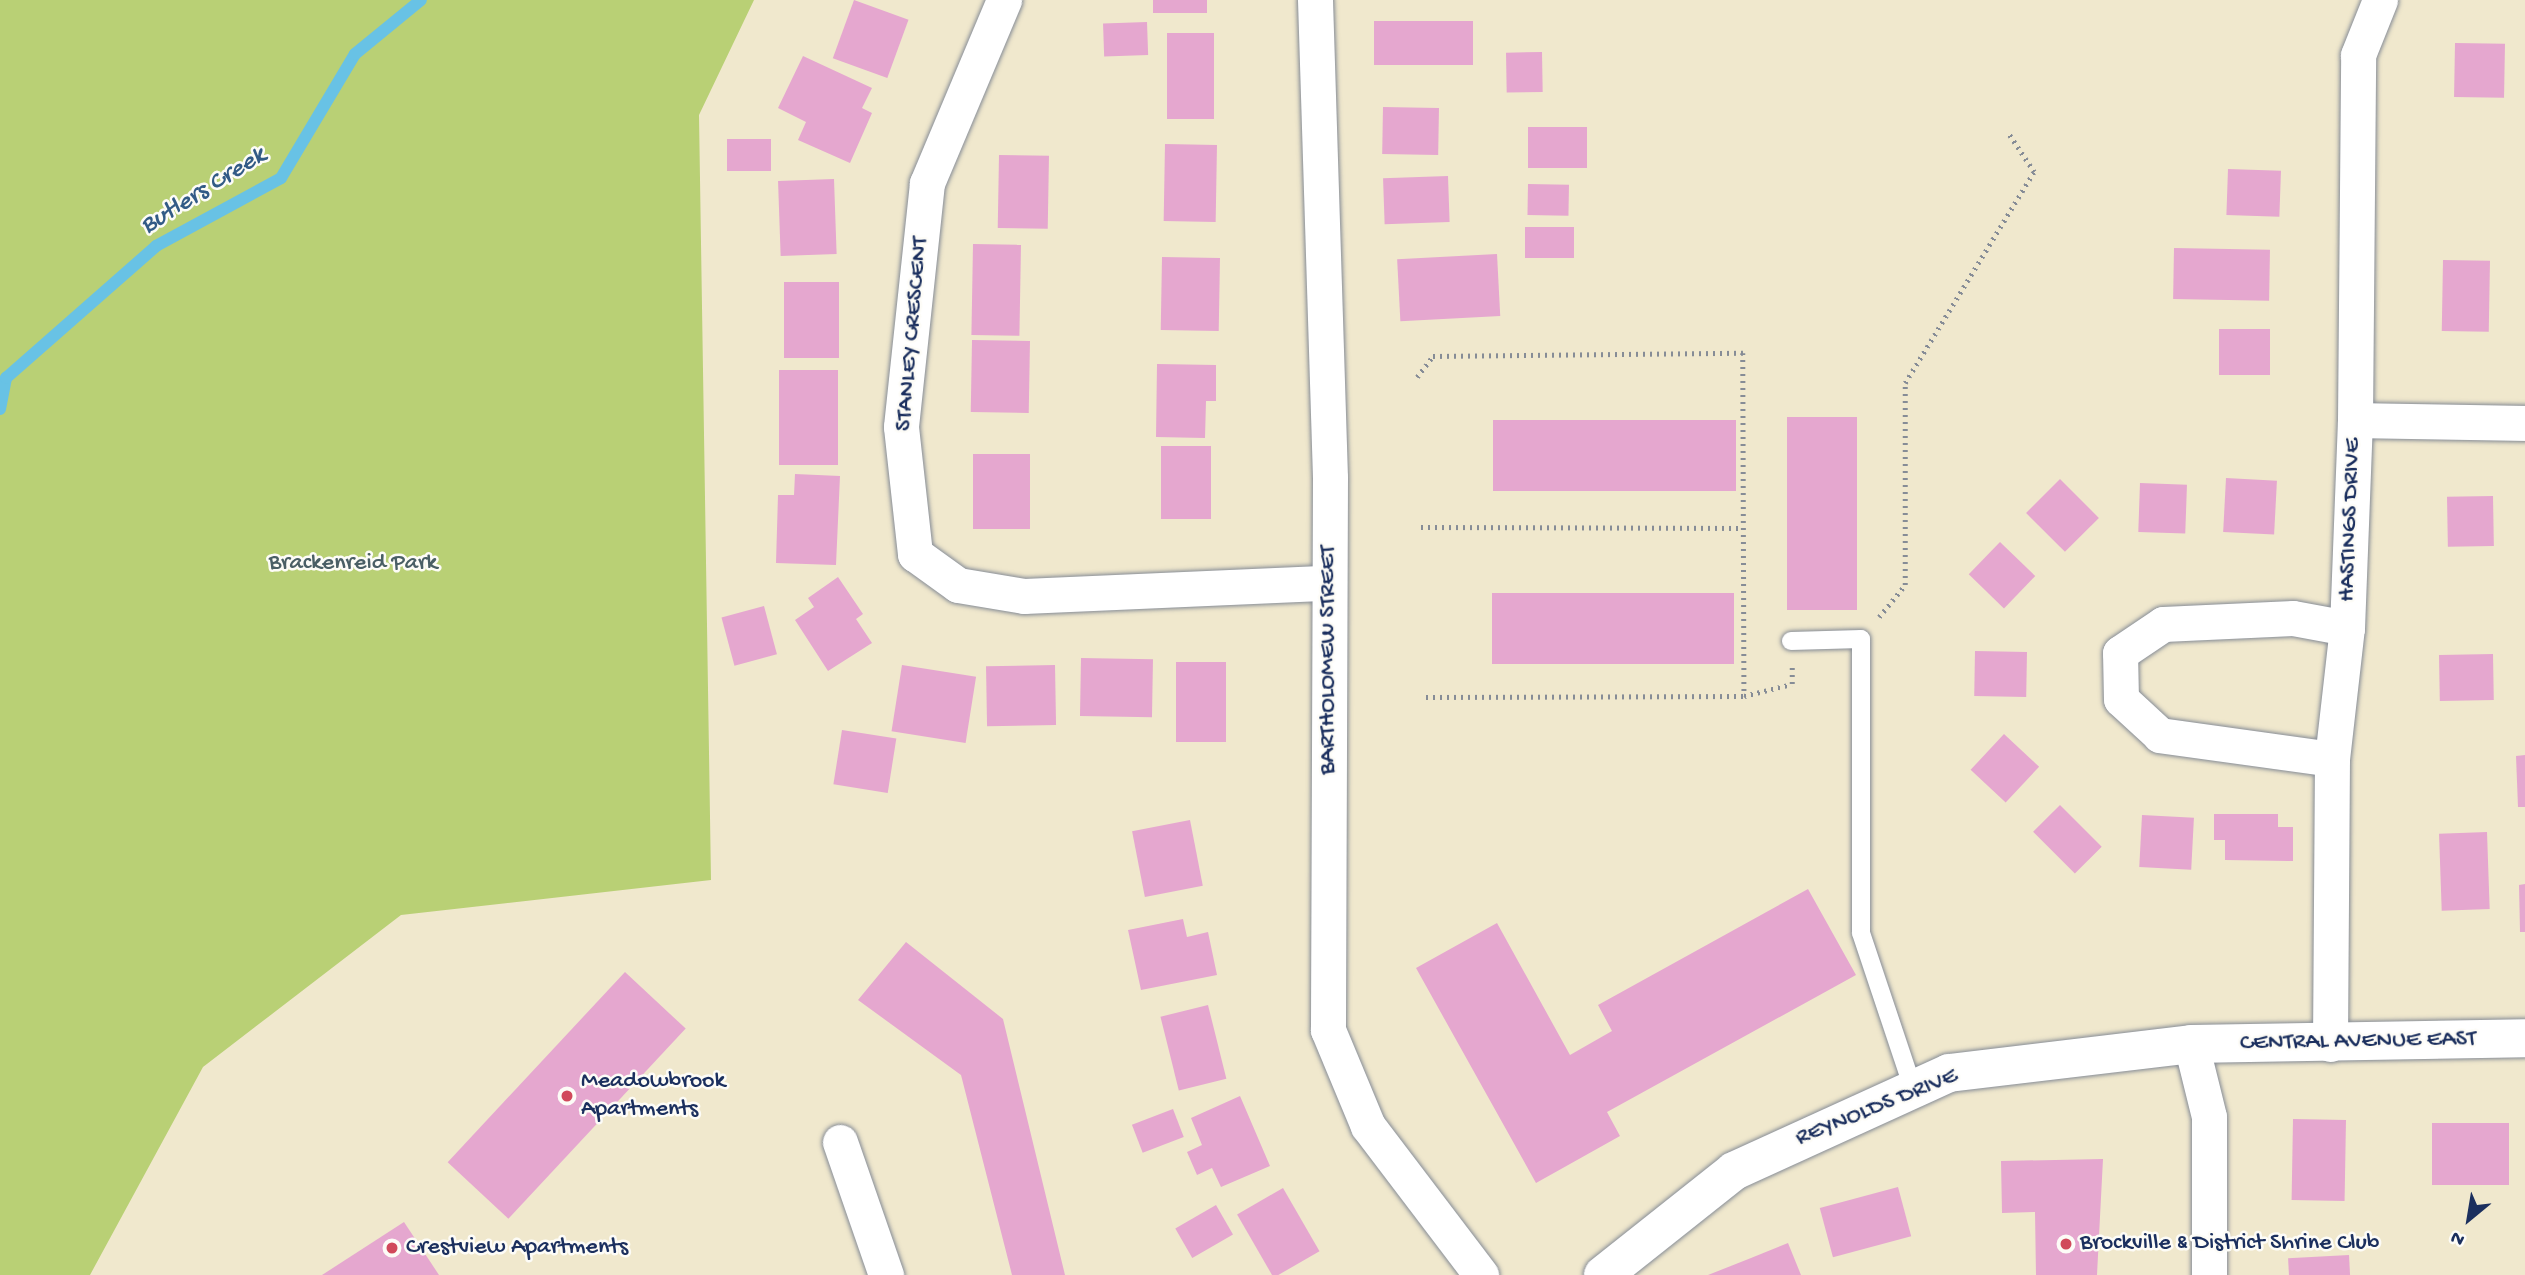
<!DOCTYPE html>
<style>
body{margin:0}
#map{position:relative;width:2525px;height:1275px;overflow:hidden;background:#f0e8cd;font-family:"Gochi Hand",sans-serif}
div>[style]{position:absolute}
.green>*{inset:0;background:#b9d075}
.stream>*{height:12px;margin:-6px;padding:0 6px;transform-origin:6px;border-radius:6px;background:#68c2e5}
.building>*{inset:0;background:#e5a7cf;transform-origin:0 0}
.path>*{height:4.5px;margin-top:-2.25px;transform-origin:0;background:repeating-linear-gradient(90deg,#868c96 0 2px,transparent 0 7px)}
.roads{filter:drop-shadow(0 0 2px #868c96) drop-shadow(0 0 2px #868c96)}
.service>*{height:18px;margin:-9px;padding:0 9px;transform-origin:9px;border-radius:9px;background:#fff}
.minor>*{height:35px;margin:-17.5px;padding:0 17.5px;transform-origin:17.5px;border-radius:17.5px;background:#fff}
.tertiary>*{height:38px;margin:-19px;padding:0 19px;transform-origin:19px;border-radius:19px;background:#fff}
.dots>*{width:19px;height:19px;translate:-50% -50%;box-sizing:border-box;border:4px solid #fdfcf7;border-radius:50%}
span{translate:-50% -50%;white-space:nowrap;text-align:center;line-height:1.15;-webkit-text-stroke:5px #fdfcf7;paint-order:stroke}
.street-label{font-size:24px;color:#1b2f5e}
.park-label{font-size:24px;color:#4a5f65}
.poi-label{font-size:24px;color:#1b2f5e}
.left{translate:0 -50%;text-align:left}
.water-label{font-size:26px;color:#325b86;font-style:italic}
.north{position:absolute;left:2434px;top:1184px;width:70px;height:70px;-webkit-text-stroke:5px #fdfcf7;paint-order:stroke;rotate:210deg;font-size:19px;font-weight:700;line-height:28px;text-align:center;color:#1b2f5e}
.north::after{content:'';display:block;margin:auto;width:24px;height:32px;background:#1b2f5e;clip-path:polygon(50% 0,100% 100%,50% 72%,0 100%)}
</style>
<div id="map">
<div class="green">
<i style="clip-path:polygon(0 0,754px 0,699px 115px,711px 880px,401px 915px,203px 1067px,90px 1275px,0 1275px)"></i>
</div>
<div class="stream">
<i style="left:0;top:409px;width:32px;rotate:-79deg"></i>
<i style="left:6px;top:378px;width:200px;rotate:-41.3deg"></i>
<i style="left:156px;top:246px;width:142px;rotate:-28.5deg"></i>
<i style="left:281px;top:178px;width:144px;rotate:-59.2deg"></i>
<i style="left:355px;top:54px;width:85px;rotate:-39.3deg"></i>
</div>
<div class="building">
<i style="left:854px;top:0;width:58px;height:62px;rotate:20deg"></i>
<i style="left:1153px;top:0;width:54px;height:13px"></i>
<i style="left:1473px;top:21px;width:44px;height:99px;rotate:90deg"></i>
<i style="left:1147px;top:22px;width:33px;height:44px;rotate:88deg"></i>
<i style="left:1167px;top:33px;width:47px;height:86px"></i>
<i style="left:2455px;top:43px;width:50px;height:54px;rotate:1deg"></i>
<i style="left:1542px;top:52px;width:40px;height:36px;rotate:89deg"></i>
<i style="clip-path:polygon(803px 56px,872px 88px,862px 108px,872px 113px,850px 163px,798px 140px,806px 122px,778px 108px)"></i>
<i style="left:1383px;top:107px;width:56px;height:47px;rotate:1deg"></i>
<i style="left:1528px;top:127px;width:59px;height:41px"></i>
<i style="left:727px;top:139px;width:44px;height:32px"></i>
<i style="left:1165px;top:144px;width:52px;height:77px;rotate:1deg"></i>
<i style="left:999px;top:155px;width:50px;height:73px;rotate:1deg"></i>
<i style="left:2228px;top:169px;width:53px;height:46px;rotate:2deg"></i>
<i style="left:1448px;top:176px;width:46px;height:65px;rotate:88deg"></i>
<i style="left:834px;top:179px;width:75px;height:56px;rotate:88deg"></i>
<i style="left:1528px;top:184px;width:41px;height:31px;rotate:1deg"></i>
<i style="left:1525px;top:227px;width:49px;height:31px"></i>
<i style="left:973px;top:244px;width:48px;height:91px;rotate:1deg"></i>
<i style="left:2174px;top:248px;width:96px;height:51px;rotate:1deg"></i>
<i style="left:1497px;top:254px;width:62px;height:100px;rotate:87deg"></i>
<i style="left:1162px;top:257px;width:58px;height:73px;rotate:1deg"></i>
<i style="left:2443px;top:260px;width:47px;height:71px;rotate:1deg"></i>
<i style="left:784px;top:282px;width:55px;height:76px"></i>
<i style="left:2219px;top:329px;width:51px;height:46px"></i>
<i style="left:972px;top:340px;width:58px;height:72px;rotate:1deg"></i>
<i style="clip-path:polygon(1157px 364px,1216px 365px,1216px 401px,1206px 401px,1205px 438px,1156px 437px)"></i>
<i style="left:779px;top:370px;width:59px;height:95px"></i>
<i style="left:1787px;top:417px;width:70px;height:193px"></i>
<i style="left:1736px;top:420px;width:71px;height:243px;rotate:90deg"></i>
<i style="left:1161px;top:446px;width:50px;height:73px"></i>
<i style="left:973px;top:454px;width:57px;height:75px"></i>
<i style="clip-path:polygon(795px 474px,840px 476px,836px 565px,776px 563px,778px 495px,794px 495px)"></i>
<i style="left:2226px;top:478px;width:51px;height:54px;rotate:3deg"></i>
<i style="left:2060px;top:479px;width:55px;height:48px;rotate:45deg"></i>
<i style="left:2140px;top:483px;width:47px;height:49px;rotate:2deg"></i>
<i style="left:2493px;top:496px;width:50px;height:46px;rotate:89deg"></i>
<i style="left:2000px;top:542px;width:49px;height:45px;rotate:44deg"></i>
<i style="clip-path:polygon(838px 577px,863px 614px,856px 619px,872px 643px,828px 671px,795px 620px,814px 607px,808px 598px)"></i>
<i style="left:1734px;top:593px;width:71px;height:242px;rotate:90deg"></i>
<i style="left:764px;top:606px;width:50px;height:44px;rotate:75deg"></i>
<i style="left:1975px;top:651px;width:52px;height:45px;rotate:1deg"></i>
<i style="left:2493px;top:654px;width:46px;height:54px;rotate:89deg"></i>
<i style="left:1081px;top:658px;width:72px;height:58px;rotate:1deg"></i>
<i style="left:1176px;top:662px;width:50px;height:80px"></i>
<i style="left:902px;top:665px;width:75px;height:67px;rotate:9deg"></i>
<i style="left:1055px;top:665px;width:60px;height:69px;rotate:89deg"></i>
<i style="left:842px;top:730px;width:55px;height:55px;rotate:9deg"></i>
<i style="left:2004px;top:734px;width:48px;height:49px;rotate:43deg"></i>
<i style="clip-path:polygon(2525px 755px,2525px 807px,2518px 807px,2516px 756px)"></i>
<i style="left:2060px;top:805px;width:59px;height:38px;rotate:45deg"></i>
<i style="clip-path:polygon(2214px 814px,2278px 814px,2278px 827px,2293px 827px,2293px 861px,2225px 860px,2225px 840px,2214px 840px)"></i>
<i style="left:2142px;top:815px;width:52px;height:52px;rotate:3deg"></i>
<i style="left:1190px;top:820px;width:67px;height:59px;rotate:79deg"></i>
<i style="left:2487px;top:832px;width:77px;height:48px;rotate:88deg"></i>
<i style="clip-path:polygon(2525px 884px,2525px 932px,2520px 932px,2519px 885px)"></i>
<i style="clip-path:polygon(1808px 889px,1856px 975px,1607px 1112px,1620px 1136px,1536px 1183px,1416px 968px,1497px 923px,1570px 1055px,1612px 1031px,1598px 1005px)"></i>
<i style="clip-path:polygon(1183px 919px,1187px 937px,1208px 932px,1217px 975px,1141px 990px,1128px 930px)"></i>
<i style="clip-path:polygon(906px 942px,1003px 1019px,1065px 1275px,1012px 1275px,961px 1075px,858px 1000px)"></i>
<i style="left:625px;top:972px;width:83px;height:260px;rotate:43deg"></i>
<i style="left:1208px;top:1005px;width:76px;height:49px;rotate:76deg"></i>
<i style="clip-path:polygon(1240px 1096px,1270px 1166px,1221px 1187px,1212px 1168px,1197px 1175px,1187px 1152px,1202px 1145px,1191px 1118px)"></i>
<i style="left:1173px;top:1109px;width:30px;height:44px;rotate:69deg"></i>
<i style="left:2293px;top:1119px;width:53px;height:81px;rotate:1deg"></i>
<i style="left:2432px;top:1123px;width:77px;height:62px"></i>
<i style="clip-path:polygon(2103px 1159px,2097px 1275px,2036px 1275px,2035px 1212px,2002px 1213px,2001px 1161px)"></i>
<i style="left:1898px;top:1187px;width:51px;height:81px;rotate:75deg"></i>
<i style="left:1283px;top:1188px;width:73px;height:53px;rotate:60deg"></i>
<i style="left:1216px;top:1205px;width:34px;height:47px;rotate:60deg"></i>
<i style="clip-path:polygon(404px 1222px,439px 1275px,322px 1275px)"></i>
<i style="clip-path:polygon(1788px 1243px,1801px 1275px,1708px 1275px,1751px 1258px)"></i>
<i style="left:2349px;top:1255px;width:20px;height:61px;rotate:87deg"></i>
</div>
<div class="path">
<i style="left:1417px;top:377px;width:26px;rotate:-53deg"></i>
<i style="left:1433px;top:356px;width:310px;rotate:-0.6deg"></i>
<i style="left:1743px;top:353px;width:343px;rotate:89.8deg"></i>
<i style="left:1421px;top:527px;width:322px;rotate:0.2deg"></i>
<i style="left:1879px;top:617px;width:41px;rotate:-50.9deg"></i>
<i style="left:1905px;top:585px;width:202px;rotate:-90deg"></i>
<i style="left:1905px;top:383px;width:247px;rotate:-58.6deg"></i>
<i style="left:2034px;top:172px;width:47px;rotate:-123.7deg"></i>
<i style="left:1426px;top:697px;width:318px;rotate:-0.2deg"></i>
<i style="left:1744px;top:696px;width:49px;rotate:-14deg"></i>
<i style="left:1792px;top:684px;width:17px;rotate:-90deg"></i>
</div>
<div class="roads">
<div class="service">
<i style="left:1791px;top:641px;width:70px;rotate:-1.6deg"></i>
<i style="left:1861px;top:639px;width:294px;rotate:90deg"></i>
<i style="left:1861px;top:933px;width:163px;rotate:71.5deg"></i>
</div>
<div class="minor">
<i style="left:1004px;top:0;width:199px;rotate:112.8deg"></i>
<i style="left:927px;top:183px;width:245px;rotate:96.1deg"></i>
<i style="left:901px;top:427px;width:128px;rotate:83.7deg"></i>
<i style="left:915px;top:554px;width:53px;rotate:35.8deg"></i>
<i style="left:958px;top:585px;width:67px;rotate:9.5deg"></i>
<i style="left:1024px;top:596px;width:303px;rotate:-2.5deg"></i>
<i style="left:1315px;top:0;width:478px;rotate:88.2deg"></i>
<i style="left:1330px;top:478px;width:552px;rotate:90.21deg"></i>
<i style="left:1328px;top:1030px;width:104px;rotate:67.4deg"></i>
<i style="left:1368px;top:1126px;width:187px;rotate:52.8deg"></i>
<i style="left:2355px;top:420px;width:170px;rotate:1deg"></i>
<i style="left:2332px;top:759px;width:174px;rotate:-172.1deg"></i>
<i style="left:2160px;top:735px;width:53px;rotate:-137.3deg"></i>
<i style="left:2121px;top:699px;width:46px;rotate:-91.2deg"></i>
<i style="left:2120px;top:653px;width:52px;rotate:-34deg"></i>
<i style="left:2163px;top:624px;width:130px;rotate:-2.6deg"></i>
<i style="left:2293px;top:618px;width:55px;rotate:10.5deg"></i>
<i style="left:2191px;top:1044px;width:75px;rotate:76.1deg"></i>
<i style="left:2209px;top:1117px;width:158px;rotate:90deg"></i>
<i style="left:2330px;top:1044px;width:285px;rotate:-89.6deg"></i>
<i style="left:2332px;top:759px;width:132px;rotate:-83.5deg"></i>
<i style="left:2347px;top:628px;width:208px;rotate:-87.8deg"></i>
<i style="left:2355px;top:420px;width:365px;rotate:-89.5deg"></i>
<i style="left:2358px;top:55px;width:59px;rotate:-68.2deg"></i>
<i style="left:840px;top:1142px;width:141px;rotate:70.9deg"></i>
</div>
<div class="tertiary">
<i style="left:1603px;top:1275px;width:167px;rotate:-38.4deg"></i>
<i style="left:1734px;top:1171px;width:236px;rotate:-24.5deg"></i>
<i style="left:1949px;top:1073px;width:244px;rotate:-6.8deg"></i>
<i style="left:2191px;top:1044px;width:334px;rotate:-1deg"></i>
</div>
</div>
<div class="dots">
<i style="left:567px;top:1096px;background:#d1495b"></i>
<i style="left:2066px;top:1244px;background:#d1495b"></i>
<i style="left:392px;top:1248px;background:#d1495b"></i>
</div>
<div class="street-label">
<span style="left:913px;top:334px;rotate:-85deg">STANLEY CRESCENT</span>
<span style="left:2351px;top:520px;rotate:-88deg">HASTINGS DRIVE</span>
<span style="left:1329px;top:660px;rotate:-90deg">BARTHOLOMEW STREET</span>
<span style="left:2358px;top:1042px;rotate:-1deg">CENTRAL AVENUE EAST</span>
<span style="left:1877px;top:1108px;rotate:-22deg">REYNOLDS DRIVE</span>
</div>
<div class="park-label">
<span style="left:353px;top:564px">Brackenreid Park</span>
</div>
<div class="poi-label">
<span class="left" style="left:581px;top:1096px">Meadowbrook<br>Apartments</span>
<span class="left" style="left:2080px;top:1244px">Brockville &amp; District Shrine Club</span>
<span class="left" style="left:406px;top:1248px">Crestview Apartments</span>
</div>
<div class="water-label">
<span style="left:204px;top:192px;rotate:-32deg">Butlers Creek</span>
</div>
<div class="north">N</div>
</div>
